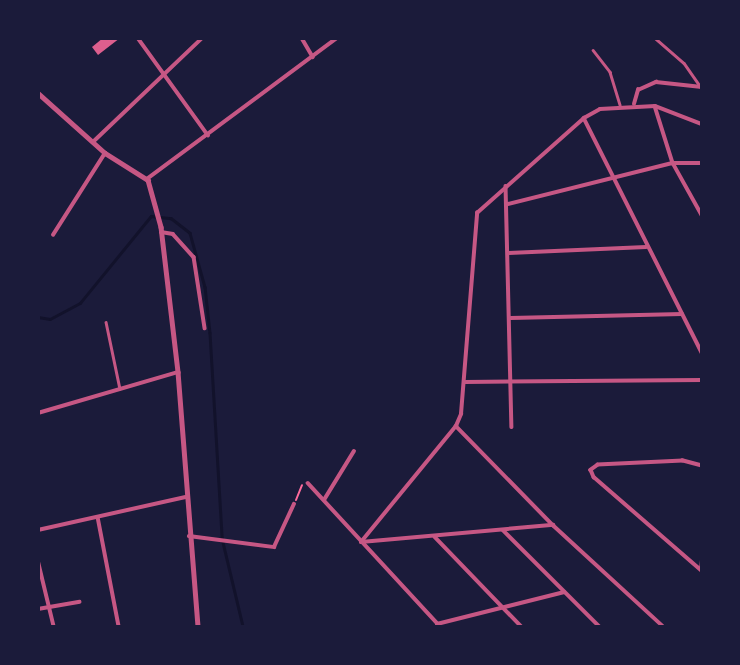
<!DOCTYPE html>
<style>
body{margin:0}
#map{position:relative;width:740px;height:665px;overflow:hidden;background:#1b1b3a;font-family:"DejaVu Sans",sans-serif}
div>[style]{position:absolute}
.stream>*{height:2.5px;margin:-1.25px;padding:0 1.25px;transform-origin:1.25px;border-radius:1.25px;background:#12122b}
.building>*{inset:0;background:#dd5f8e}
.path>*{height:2px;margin:-1px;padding:0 1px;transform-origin:1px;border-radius:1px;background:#ff6b9d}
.pedestrian>*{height:2.5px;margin:-1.25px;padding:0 1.25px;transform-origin:1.25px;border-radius:1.25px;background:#c65784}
.minor>*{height:3.5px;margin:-1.75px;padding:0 1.75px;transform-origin:1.75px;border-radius:1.75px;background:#c65784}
.tertiary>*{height:4.5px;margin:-2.25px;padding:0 2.25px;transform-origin:2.25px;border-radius:2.25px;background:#c65784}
span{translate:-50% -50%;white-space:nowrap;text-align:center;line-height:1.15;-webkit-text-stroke:5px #1b1b3a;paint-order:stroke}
.frame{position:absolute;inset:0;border:40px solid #1b1b3a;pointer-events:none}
</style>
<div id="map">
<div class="stream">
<i style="left:38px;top:317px;width:12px;rotate:9deg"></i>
<i style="left:50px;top:319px;width:34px;rotate:-28deg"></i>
<i style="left:80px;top:303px;width:112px;rotate:-50.8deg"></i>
<i style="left:151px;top:216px;width:20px;rotate:6deg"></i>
<i style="left:171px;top:218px;width:24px;rotate:38deg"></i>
<i style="left:190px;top:233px;width:56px;rotate:74.5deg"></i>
<i style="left:205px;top:287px;width:46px;rotate:83.8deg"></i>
<i style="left:210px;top:333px;width:205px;rotate:86.6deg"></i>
<i style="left:222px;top:538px;width:90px;rotate:76.6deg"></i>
</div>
<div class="building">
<i style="clip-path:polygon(103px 38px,120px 38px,98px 55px,92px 47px)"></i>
</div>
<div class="path">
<i style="left:296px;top:500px;width:16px;rotate:-68deg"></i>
</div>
<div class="pedestrian">
<i style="left:655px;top:38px;width:38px;rotate:41deg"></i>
<i style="left:684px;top:63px;width:29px;rotate:55deg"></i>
<i style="left:593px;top:50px;width:28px;rotate:52deg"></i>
<i style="left:610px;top:72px;width:34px;rotate:73deg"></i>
<i style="left:106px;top:322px;width:68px;rotate:78.2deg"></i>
</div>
<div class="minor">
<i style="left:138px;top:38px;width:120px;rotate:54.2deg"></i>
<i style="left:302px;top:38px;width:22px;rotate:60deg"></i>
<i style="left:634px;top:104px;width:15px;rotate:-74deg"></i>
<i style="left:638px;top:90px;width:20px;rotate:-24deg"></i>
<i style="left:656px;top:82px;width:46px;rotate:6.2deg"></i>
<i style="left:655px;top:106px;width:60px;rotate:72.5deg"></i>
<i style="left:673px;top:163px;width:60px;rotate:60.9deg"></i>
<i style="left:584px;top:118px;width:263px;rotate:63.3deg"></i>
<i style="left:94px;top:141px;width:149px;rotate:-43.6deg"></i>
<i style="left:147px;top:179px;width:237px;rotate:-36.6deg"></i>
<i style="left:506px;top:186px;width:241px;rotate:88.6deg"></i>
<i style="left:508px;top:204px;width:170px;rotate:-14deg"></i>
<i style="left:673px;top:163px;width:29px"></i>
<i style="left:161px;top:232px;width:12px;rotate:9deg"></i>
<i style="left:173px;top:234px;width:31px;rotate:48deg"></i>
<i style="left:194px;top:257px;width:72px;rotate:81.2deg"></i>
<i style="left:53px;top:235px;width:97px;rotate:-57.6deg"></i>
<i style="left:509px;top:253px;width:137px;rotate:-2.5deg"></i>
<i style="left:511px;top:318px;width:171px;rotate:-1.3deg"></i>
<i style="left:465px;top:382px;width:237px;rotate:-0.5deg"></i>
<i style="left:38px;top:413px;width:146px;rotate:-16.3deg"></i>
<i style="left:456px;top:426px;width:139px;rotate:45.6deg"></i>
<i style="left:553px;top:525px;width:149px;rotate:42.6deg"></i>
<i style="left:702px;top:466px;width:20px;rotate:-165deg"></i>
<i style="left:683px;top:461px;width:85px;rotate:177.3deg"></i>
<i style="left:598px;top:465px;width:9px;rotate:144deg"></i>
<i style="left:591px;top:470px;width:8px;rotate:67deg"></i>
<i style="left:594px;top:477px;width:143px;rotate:41deg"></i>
<i style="left:308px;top:483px;width:195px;rotate:47.3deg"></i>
<i style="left:324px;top:500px;width:57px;rotate:-58.5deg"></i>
<i style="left:98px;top:517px;width:111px;rotate:79.1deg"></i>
<i style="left:38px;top:530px;width:152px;rotate:-12.6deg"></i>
<i style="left:503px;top:530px;width:136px;rotate:45deg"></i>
<i style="left:189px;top:536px;width:86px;rotate:7.4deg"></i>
<i style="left:274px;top:547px;width:47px;rotate:-65.1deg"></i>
<i style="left:435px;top:537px;width:124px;rotate:46deg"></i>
<i style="left:361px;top:542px;width:150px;rotate:-50.7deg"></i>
<i style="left:456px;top:426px;width:13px;rotate:-67deg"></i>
<i style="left:461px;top:414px;width:202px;rotate:-85.4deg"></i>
<i style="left:477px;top:213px;width:143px;rotate:-41.6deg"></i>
<i style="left:584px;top:118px;width:18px;rotate:-29deg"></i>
<i style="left:600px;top:109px;width:55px;rotate:-3.1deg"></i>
<i style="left:655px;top:106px;width:50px;rotate:21deg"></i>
<i style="left:361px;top:542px;width:193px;rotate:-5.1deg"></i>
<i style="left:38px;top:560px;width:68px;rotate:76.4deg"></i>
<i style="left:701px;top:570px;width:9px;rotate:-84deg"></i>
<i style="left:38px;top:609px;width:42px;rotate:-9.7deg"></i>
<i style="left:437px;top:624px;width:131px;rotate:-14.1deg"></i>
</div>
<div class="tertiary">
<i style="left:38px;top:93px;width:90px;rotate:41.8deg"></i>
<i style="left:105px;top:153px;width:51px;rotate:32.1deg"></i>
<i style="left:148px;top:180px;width:49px;rotate:74.5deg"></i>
<i style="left:161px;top:227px;width:146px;rotate:83.3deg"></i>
<i style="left:178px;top:372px;width:255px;rotate:85.5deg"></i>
</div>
<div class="frame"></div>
</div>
